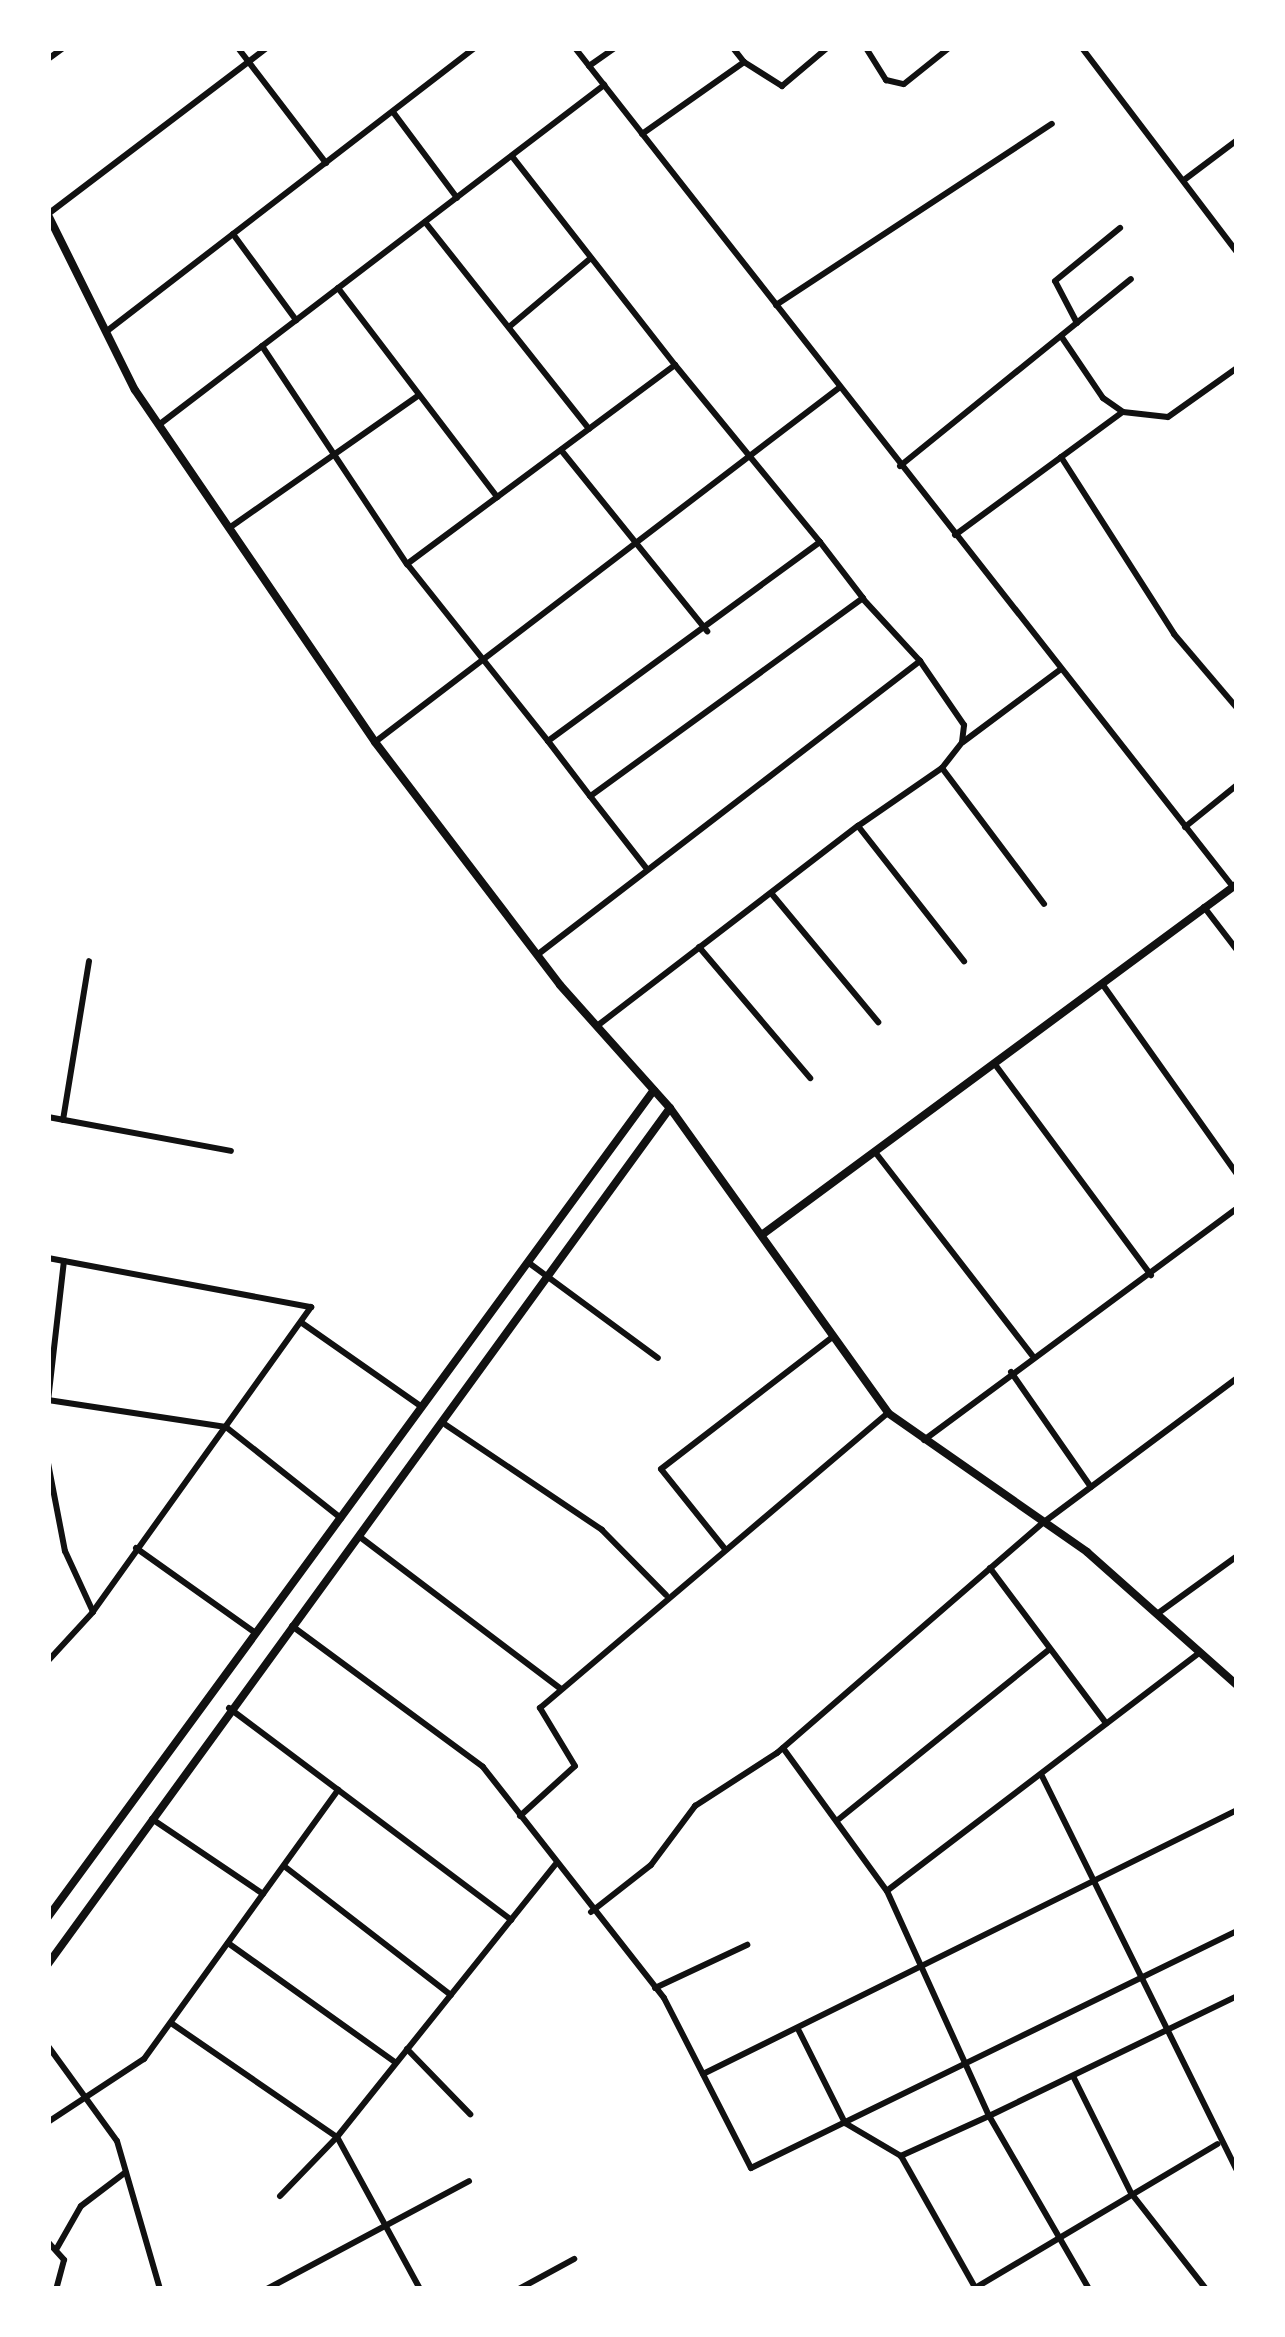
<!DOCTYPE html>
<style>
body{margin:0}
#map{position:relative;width:1285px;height:2337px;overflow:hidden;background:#fff;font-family:"Roboto Serif",serif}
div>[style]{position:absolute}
.minor>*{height:6px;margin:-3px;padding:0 3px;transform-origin:3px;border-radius:3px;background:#111}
.tertiary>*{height:8px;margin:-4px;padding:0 4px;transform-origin:4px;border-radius:4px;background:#111}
span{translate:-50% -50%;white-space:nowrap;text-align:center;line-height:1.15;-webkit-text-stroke:9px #fff;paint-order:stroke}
.frame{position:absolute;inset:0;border:51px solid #fff;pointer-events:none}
</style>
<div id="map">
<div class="minor">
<i style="left:238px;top:48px;width:145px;rotate:52.6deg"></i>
<i style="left:575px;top:48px;width:1066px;rotate:51.89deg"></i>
<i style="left:866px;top:48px;width:38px;rotate:58deg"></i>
<i style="left:886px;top:80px;width:18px;rotate:13deg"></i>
<i style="left:904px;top:84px;width:58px;rotate:-38.7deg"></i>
<i style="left:1082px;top:48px;width:256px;rotate:52.8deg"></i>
<i style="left:48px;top:59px;width:19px;rotate:-36deg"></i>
<i style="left:744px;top:62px;width:45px;rotate:32.3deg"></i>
<i style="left:782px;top:86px;width:59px;rotate:-40.2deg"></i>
<i style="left:589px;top:66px;width:32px;rotate:-35deg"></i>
<i style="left:393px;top:112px;width:107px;rotate:53.3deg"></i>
<i style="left:642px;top:134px;width:125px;rotate:-35.2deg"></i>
<i style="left:744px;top:62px;width:18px;rotate:-128deg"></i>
<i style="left:1184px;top:180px;width:66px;rotate:-37deg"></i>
<i style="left:48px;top:214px;width:275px;rotate:-37.2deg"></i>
<i style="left:425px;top:222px;width:264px;rotate:51.6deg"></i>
<i style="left:233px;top:234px;width:107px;rotate:53.8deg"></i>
<i style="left:338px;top:288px;width:263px;rotate:52.7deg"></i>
<i style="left:776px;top:305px;width:330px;rotate:-33.3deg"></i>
<i style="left:1077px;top:323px;width:47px;rotate:-117.6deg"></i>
<i style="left:1055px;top:281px;width:84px;rotate:-39.2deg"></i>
<i style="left:509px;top:327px;width:107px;rotate:-40.1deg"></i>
<i style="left:107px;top:331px;width:464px;rotate:-37.6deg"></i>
<i style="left:1061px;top:336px;width:75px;rotate:55.9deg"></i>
<i style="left:1103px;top:398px;width:24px;rotate:35deg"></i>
<i style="left:1123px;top:412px;width:45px;rotate:6.3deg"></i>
<i style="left:1168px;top:417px;width:85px;rotate:-35.4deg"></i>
<i style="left:262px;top:346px;width:262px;rotate:56.4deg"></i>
<i style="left:407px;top:564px;width:334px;rotate:-36.6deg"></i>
<i style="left:675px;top:365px;width:265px;rotate:-128deg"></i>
<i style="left:675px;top:365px;width:229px;rotate:50.7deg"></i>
<i style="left:820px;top:542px;width:71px;rotate:52.5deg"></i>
<i style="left:863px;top:598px;width:337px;rotate:144deg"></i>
<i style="left:590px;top:796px;width:69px;rotate:-127.4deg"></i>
<i style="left:548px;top:741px;width:337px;rotate:-36.2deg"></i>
<i style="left:160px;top:424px;width:559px;rotate:-37.36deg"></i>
<i style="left:561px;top:450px;width:233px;rotate:51.1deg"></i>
<i style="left:1061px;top:457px;width:210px;rotate:57.4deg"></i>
<i style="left:1174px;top:634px;width:97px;rotate:49.6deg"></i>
<i style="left:900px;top:466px;width:297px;rotate:-39deg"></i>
<i style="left:232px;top:526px;width:228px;rotate:-35deg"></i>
<i style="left:955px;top:535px;width:206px;rotate:-36.3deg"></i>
<i style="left:408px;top:565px;width:225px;rotate:51.5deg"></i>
<i style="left:375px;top:742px;width:585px;rotate:-37.36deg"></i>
<i style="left:963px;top:742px;width:122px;rotate:-36.7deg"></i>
<i style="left:942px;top:768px;width:170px;rotate:53.1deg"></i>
<i style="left:590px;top:796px;width:93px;rotate:52deg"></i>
<i style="left:858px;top:826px;width:102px;rotate:-34.6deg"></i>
<i style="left:942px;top:768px;width:33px;rotate:-52deg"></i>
<i style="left:962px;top:742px;width:17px;rotate:-83deg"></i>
<i style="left:964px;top:725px;width:78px;rotate:-124.5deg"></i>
<i style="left:1185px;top:827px;width:67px;rotate:-38.9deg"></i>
<i style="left:771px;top:893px;width:168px;rotate:50.3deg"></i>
<i style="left:1204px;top:907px;width:54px;rotate:52.5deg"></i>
<i style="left:699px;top:947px;width:172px;rotate:49.7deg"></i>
<i style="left:537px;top:955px;width:483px;rotate:-37.5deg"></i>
<i style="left:920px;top:661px;width:83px;rotate:-132.6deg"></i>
<i style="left:1103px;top:985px;width:232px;rotate:54.7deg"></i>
<i style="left:597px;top:1026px;width:329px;rotate:-37.5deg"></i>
<i style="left:858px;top:826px;width:172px;rotate:51.9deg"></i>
<i style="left:994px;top:1063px;width:264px;rotate:53.5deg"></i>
<i style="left:48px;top:1117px;width:186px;rotate:10.5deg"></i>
<i style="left:63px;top:1120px;width:161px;rotate:-80.7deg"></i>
<i style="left:875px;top:1152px;width:257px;rotate:52.3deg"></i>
<i style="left:48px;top:1258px;width:268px;rotate:10.6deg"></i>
<i style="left:311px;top:1307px;width:375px;rotate:125.6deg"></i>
<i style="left:93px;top:1612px;width:67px;rotate:132.6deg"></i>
<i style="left:529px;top:1263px;width:160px;rotate:36.4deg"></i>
<i style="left:302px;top:1323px;width:146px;rotate:35deg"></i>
<i style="left:1011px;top:1372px;width:140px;rotate:55.2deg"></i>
<i style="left:48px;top:1400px;width:180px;rotate:8.6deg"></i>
<i style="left:226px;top:1427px;width:147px;rotate:38.4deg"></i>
<i style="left:48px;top:1401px;width:141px;rotate:-83.5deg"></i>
<i style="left:446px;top:1425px;width:188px;rotate:33.9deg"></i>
<i style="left:602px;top:1530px;width:91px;rotate:45.4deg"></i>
<i style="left:924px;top:1440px;width:390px;rotate:-36.5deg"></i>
<i style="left:48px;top:1463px;width:90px;rotate:79.1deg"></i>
<i style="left:65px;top:1551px;width:67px;rotate:65.3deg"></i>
<i style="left:360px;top:1537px;width:252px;rotate:37.1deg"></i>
<i style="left:136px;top:1548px;width:145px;rotate:35.4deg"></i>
<i style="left:725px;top:1549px;width:102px;rotate:-128.7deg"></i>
<i style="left:661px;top:1469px;width:215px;rotate:-37.6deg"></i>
<i style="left:990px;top:1568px;width:194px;rotate:53.2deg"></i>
<i style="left:1157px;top:1614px;width:99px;rotate:-35.9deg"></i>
<i style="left:292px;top:1626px;width:237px;rotate:36.4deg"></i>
<i style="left:483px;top:1767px;width:293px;rotate:51.9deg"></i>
<i style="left:664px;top:1998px;width:191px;rotate:62.9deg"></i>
<i style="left:751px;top:2168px;width:541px;rotate:-26deg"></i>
<i style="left:229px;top:1708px;width:353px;rotate:36.9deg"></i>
<i style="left:783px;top:1748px;width:177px;rotate:54deg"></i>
<i style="left:887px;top:1891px;width:247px;rotate:65.6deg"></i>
<i style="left:989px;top:2116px;width:97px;rotate:155.6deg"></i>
<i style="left:1042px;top:1776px;width:441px;rotate:63.7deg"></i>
<i style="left:520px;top:1816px;width:74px;rotate:-42.3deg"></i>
<i style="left:575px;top:1766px;width:68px;rotate:-121.1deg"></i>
<i style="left:540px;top:1708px;width:456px;rotate:-40.3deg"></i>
<i style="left:152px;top:1819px;width:134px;rotate:34deg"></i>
<i style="left:839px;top:1819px;width:271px;rotate:-38.9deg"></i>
<i style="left:284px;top:1866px;width:211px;rotate:37.7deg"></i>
<i style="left:888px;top:1890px;width:392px;rotate:-37.3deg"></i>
<i style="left:591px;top:1912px;width:76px;rotate:-38.1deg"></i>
<i style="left:651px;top:1865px;width:74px;rotate:-53.3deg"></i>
<i style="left:695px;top:1806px;width:98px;rotate:-32.9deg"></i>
<i style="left:777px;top:1753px;width:353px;rotate:-40.9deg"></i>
<i style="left:1044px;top:1522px;width:241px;rotate:-36.7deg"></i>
<i style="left:228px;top:1943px;width:206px;rotate:35.5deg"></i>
<i style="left:655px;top:1988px;width:102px;rotate:-25.1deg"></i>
<i style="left:171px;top:2023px;width:201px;rotate:34.5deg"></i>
<i style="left:337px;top:2137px;width:82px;rotate:134deg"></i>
<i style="left:799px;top:2031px;width:103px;rotate:63.4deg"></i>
<i style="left:845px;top:2123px;width:65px;rotate:30.5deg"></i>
<i style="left:901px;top:2156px;width:153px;rotate:60.6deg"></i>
<i style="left:48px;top:2046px;width:117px;rotate:54deg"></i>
<i style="left:117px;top:2141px;width:154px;rotate:73.8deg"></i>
<i style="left:407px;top:2049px;width:91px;rotate:45.9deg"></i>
<i style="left:703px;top:2074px;width:596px;rotate:-26.31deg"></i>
<i style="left:1073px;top:2076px;width:131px;rotate:63.6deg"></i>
<i style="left:1131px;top:2193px;width:122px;rotate:52deg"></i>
<i style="left:48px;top:2122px;width:115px;rotate:-33.3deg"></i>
<i style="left:144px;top:2059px;width:332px;rotate:-54.2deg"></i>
<i style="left:48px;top:2242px;width:24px;rotate:48deg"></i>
<i style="left:64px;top:2260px;width:30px;rotate:105deg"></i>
<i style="left:57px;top:2248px;width:48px;rotate:-60.3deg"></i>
<i style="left:81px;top:2206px;width:56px;rotate:-37.1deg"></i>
<i style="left:975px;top:2288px;width:282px;rotate:-30.7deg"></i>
<i style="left:267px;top:2289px;width:229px;rotate:-28.1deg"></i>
<i style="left:420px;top:2289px;width:173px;rotate:-118.6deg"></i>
<i style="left:337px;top:2137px;width:349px;rotate:-51.3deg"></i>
<i style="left:519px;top:2289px;width:63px;rotate:-28.6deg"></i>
<i style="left:1089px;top:2289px;width:200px;rotate:-120deg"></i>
<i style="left:989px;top:2116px;width:276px;rotate:-25.8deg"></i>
</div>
<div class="tertiary">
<i style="left:48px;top:215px;width:195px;rotate:63.6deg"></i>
<i style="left:135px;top:390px;width:426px;rotate:55.7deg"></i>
<i style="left:375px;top:742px;width:305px;rotate:52.7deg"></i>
<i style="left:560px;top:985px;width:165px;rotate:48.2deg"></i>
<i style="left:670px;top:1108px;width:375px;rotate:54.4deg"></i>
<i style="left:888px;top:1413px;width:243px;rotate:34.9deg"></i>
<i style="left:1087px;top:1552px;width:200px;rotate:41.6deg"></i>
<i style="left:763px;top:1234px;width:589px;rotate:-36.44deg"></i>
<i style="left:48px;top:1917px;width:1025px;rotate:-53.77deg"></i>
<i style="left:48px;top:1964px;width:1058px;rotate:-54deg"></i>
</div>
<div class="frame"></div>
</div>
